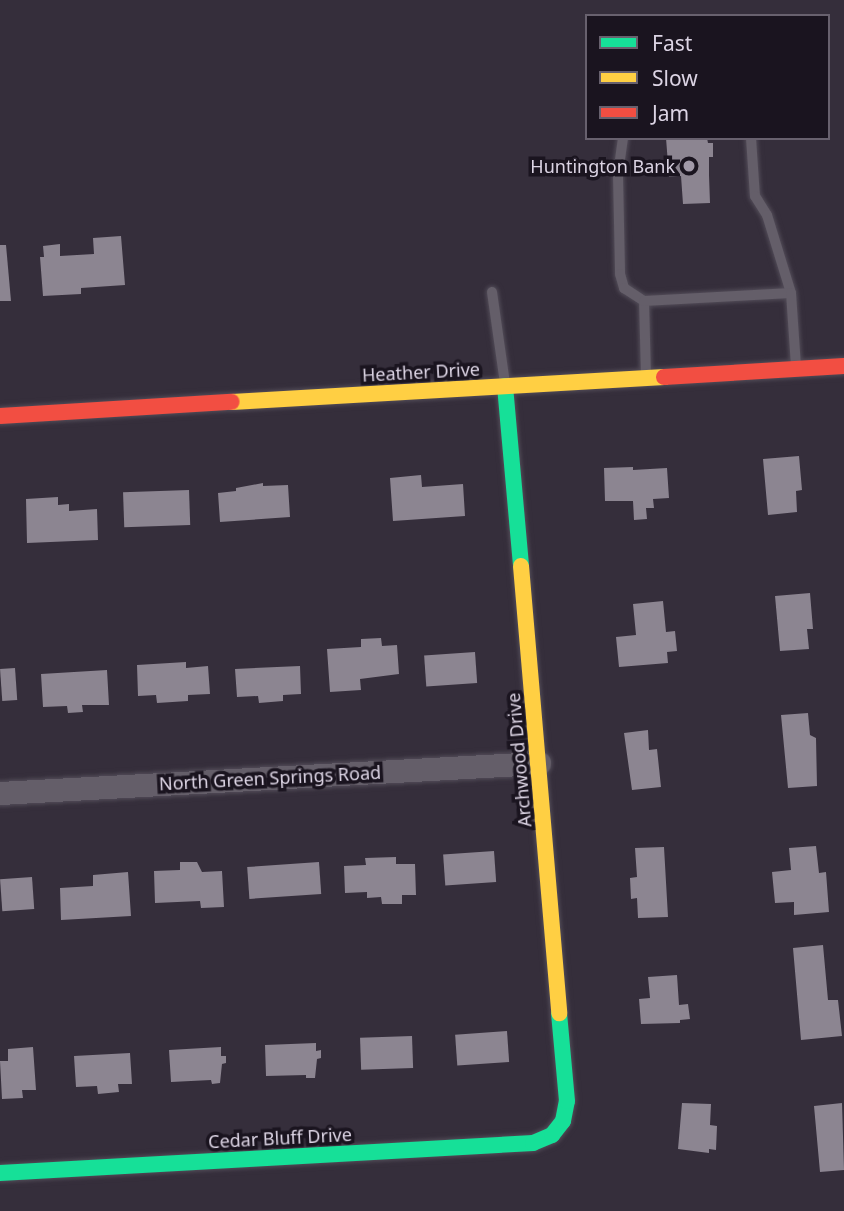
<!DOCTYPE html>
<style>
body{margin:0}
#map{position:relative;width:844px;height:1211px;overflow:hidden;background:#352e3b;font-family:"Noto Sans",sans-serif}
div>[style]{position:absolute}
.building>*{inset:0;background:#8c8591;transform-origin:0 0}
.roads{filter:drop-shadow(0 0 2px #524c58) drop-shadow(0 0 2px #524c58)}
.lane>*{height:10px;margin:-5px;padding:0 5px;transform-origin:5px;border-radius:5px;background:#645e69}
.street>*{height:23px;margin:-11.5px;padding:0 11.5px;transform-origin:11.5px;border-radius:11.5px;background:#645e69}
.fast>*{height:16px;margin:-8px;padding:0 8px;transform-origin:8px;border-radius:8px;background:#16e098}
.slow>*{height:16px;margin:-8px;padding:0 8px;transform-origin:8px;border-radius:8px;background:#ffcf43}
.jam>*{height:16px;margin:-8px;padding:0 8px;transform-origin:8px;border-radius:8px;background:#f24e42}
.dots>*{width:19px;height:19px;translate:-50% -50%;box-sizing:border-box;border:4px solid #1a141f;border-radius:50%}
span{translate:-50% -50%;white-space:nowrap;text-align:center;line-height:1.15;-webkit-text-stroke:7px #1a141f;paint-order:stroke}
.poi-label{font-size:18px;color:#dcd4e4}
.right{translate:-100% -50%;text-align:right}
.street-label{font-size:18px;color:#dcd4e4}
.legend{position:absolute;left:585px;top:14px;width:245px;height:126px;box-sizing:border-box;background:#1a141f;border:2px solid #68616e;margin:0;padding:9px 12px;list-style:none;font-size:21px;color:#dcd4e4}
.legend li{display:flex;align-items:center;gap:14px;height:35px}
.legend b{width:35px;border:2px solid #68616e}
</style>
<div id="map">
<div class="building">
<i style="clip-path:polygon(666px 138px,707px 138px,708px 143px,713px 143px,713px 157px,709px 157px,709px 175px,710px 203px,683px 204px,681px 176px,669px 177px)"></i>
<i style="clip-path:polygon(121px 236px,125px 285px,81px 288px,81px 294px,43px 296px,40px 257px,44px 257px,43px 246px,60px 244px,60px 256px,94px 254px,93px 238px)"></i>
<i style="clip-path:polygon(0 245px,6px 245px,11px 301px,0 301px)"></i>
<i style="clip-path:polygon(799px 456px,802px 490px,796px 491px,797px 512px,768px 515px,763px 459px)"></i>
<i style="clip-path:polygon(633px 467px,633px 470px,667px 468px,669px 498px,653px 499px,654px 508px,646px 508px,647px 519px,634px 520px,633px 501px,605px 501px,604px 468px)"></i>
<i style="clip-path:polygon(421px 475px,422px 487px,463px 484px,465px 516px,393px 521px,390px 478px)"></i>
<i style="clip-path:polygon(263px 483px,263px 486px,288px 485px,290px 517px,220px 522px,218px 493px,236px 491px,236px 488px)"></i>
<i style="left:189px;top:490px;width:35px;height:66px;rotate:88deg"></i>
<i style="clip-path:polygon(58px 497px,58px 505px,69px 504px,69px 511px,97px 509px,98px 540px,27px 543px,26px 499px)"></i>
<i style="clip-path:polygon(810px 593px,813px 629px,807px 629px,809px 649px,780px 651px,775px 596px)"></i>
<i style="clip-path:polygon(663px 601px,666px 632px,675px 631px,677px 651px,667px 652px,668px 663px,619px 667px,616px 637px,636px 635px,633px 604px)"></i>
<i style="clip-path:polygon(381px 638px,382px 646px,397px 645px,399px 674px,360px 679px,361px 690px,330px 692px,327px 649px,361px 647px,361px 639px)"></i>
<i style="left:475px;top:652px;width:31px;height:51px;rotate:86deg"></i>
<i style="clip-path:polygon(186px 662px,186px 668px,208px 666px,210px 694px,188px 695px,188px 701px,157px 703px,156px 695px,138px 696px,137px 665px)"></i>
<i style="clip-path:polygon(300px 666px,301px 694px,283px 695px,283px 701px,259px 703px,258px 696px,237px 697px,235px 669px)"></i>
<i style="left:15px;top:668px;width:32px;height:15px;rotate:86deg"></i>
<i style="clip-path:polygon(107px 670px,109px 705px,82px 705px,83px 712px,68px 713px,67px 706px,43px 707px,41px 674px)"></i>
<i style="clip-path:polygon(808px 713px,810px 735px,816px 738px,817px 786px,788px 788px,781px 715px)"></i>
<i style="clip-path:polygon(648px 730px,649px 750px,657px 749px,661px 787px,632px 790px,624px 733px)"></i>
<i style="clip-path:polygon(816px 846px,819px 873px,826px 872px,829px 912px,794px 915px,794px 902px,775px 903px,772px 872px,791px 870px,789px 848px)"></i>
<i style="clip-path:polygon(664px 847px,668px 917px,638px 918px,637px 898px,631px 899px,630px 878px,637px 877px,635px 848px)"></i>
<i style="left:494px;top:851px;width:31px;height:51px;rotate:86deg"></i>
<i style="clip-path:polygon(396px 857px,396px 864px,415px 864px,416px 895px,402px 895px,402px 904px,382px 904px,381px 897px,367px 898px,367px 892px,345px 893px,344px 866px,366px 865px,365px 858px)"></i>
<i style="clip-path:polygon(180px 862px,197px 862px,202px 872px,222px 871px,224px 907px,201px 908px,200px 901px,155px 903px,154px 871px,180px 870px)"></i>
<i style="left:319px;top:862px;width:32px;height:72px;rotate:86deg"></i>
<i style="clip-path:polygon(128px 872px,131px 916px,61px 920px,60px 888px,93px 886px,93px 875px)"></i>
<i style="left:32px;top:877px;width:32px;height:32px;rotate:86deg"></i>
<i style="clip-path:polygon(823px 945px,828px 1000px,838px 1000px,842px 1036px,801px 1040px,793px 948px)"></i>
<i style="clip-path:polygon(677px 975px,679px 1005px,688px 1004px,690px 1019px,680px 1020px,680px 1023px,641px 1024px,639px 999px,650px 998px,648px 977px)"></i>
<i style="left:507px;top:1031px;width:31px;height:52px;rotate:86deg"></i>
<i style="left:412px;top:1036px;width:32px;height:52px;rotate:88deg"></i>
<i style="clip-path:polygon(316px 1043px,316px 1051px,321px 1050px,321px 1058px,317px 1059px,315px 1078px,306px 1078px,306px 1075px,266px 1076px,265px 1045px)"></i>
<i style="clip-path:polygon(33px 1047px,36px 1090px,22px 1090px,23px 1098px,2px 1099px,0 1061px,8px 1061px,8px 1049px)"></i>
<i style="clip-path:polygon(221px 1047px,221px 1056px,226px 1056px,226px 1063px,222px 1064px,220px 1083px,212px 1084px,211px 1080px,171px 1082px,169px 1050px)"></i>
<i style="clip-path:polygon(130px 1053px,132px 1084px,118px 1084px,119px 1092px,98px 1094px,97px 1086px,76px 1087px,74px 1056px)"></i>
<i style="clip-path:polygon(682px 1103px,711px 1104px,710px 1125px,717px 1126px,716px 1150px,709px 1149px,709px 1153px,678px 1149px)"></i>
<i style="clip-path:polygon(842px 1103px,844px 1170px,820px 1172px,814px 1106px)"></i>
</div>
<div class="roads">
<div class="lane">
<i style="left:623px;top:138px;width:37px;rotate:98deg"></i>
<i style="left:618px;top:175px;width:99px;rotate:88.8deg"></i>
<i style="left:620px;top:274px;width:15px;rotate:74deg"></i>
<i style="left:624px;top:288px;width:24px;rotate:33deg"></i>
<i style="left:751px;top:138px;width:58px;rotate:86.1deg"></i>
<i style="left:755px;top:196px;width:22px;rotate:58deg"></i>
<i style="left:767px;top:215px;width:82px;rotate:72.9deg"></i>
<i style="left:492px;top:292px;width:92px;rotate:81.9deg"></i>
<i style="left:646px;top:376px;width:75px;rotate:-91.5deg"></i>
<i style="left:644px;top:301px;width:147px;rotate:-3.1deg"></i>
<i style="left:791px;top:293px;width:73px;rotate:86.1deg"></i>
</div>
<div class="street">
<i style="left:0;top:793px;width:540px;rotate:-3.19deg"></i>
</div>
<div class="fast">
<i style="left:505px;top:386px;width:181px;rotate:84.9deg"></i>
<i style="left:0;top:1173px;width:534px;rotate:-3.22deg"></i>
<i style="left:533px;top:1143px;width:21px;rotate:-23deg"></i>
<i style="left:552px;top:1135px;width:18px;rotate:-52deg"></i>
<i style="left:563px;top:1121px;width:20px;rotate:-79deg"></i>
<i style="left:567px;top:1101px;width:88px;rotate:-95.2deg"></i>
</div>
<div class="slow">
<i style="left:232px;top:402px;width:433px;rotate:-3.3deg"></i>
<i style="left:521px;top:566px;width:449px;rotate:85.1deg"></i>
</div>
<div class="jam">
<i style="left:664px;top:377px;width:180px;rotate:-3.5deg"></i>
<i style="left:0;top:416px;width:232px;rotate:-3.5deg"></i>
</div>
</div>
<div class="dots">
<i style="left:689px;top:166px;background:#a29aa9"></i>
</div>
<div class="poi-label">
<span class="right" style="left:675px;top:166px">Huntington Bank</span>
</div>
<div class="street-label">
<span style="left:421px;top:372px;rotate:-3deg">Heather Drive</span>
<span style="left:519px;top:760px;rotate:-95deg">Archwood Drive</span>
<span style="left:270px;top:778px;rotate:-3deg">North Green Springs Road</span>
<span style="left:280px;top:1138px;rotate:-3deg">Cedar Bluff Drive</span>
</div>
<ul class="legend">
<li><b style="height:9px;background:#16e098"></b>Fast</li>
<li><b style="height:9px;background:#ffcf43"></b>Slow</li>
<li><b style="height:9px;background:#f24e42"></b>Jam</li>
</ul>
</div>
